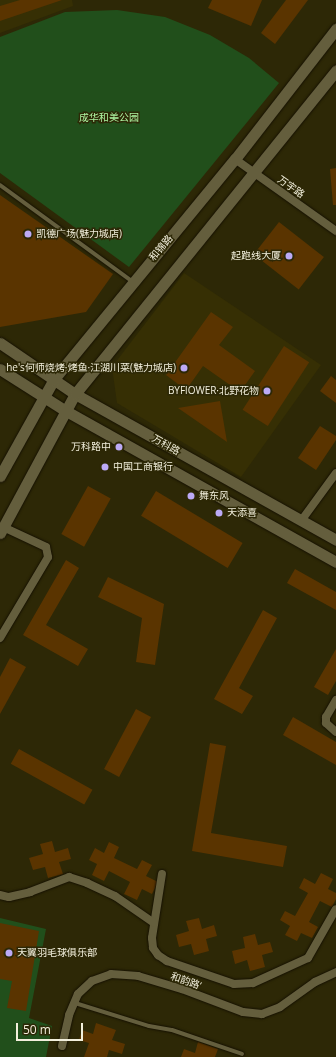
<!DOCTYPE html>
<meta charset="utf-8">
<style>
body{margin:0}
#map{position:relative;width:336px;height:1057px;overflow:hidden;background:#2d2806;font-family:"Open Sans","Noto Sans SC",sans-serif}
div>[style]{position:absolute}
.built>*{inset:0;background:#362f04}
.green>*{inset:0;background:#214f1b}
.building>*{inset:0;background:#5a3400;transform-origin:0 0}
.roads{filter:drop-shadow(0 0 1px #151000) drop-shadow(0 0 1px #151000)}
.lane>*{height:4px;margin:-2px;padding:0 2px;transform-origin:2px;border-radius:2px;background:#645e3d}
.street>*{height:8px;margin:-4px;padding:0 4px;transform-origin:4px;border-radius:4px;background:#645e3d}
.secondary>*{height:11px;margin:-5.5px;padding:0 5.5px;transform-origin:5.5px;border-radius:5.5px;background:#645e3d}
.dots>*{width:11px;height:11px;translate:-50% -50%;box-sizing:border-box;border:2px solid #2d2806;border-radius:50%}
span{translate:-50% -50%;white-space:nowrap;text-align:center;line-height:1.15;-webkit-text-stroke:3px #2d2806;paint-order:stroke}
.park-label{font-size:10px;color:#adf5a2}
.street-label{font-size:10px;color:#f2efdc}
.poi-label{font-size:10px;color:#f2efdc}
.left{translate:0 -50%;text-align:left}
.right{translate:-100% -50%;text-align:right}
.scale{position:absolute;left:16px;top:1023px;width:67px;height:18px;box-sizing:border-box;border:2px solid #f2efdc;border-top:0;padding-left:5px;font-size:12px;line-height:14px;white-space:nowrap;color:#f2efdc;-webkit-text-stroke:3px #2d2806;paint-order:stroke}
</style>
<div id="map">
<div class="built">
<i style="clip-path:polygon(0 0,72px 0,73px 6px,0 33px)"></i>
<i style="clip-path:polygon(184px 273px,321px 365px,241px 477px,117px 403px,112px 367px)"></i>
</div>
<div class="green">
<i style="clip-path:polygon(117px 10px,165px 17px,210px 35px,249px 58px,279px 83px,129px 267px,0 173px,0 37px,65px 12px)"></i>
<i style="clip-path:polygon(0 918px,46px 929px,29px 1018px,52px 1026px,46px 1057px,0 1057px)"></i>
</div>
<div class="building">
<i style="clip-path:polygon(20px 0,62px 0,0 21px,0 6px)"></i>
<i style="clip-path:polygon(212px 0,262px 0,251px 26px,208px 8px)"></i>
<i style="clip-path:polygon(286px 0,308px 0,275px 44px,261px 33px)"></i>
<i style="clip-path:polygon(336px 168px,336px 205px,333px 205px,330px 169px)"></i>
<i style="clip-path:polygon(0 195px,113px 274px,86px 312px,0 327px)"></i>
<i style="left:279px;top:222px;width:57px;height:41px;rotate:38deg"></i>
<i style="clip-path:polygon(211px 312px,233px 327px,219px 345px,255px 371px,240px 392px,203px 366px,186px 390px,166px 375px)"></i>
<i style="left:284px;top:346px;width:30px;height:76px;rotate:33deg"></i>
<i style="clip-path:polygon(331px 376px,336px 380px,336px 403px,320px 391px)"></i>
<i style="clip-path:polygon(220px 401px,227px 442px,178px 408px)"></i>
<i style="clip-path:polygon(320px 426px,336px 436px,336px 440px,316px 470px,298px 458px)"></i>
<i style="left:88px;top:486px;width:26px;height:55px;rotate:29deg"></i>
<i style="left:156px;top:491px;width:101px;height:29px;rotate:31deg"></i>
<i style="clip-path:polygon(66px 560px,79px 568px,46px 625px,88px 649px,78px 666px,23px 635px)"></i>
<i style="clip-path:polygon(295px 569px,336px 592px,336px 610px,287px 583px)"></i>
<i style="clip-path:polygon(108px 577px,164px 604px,155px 665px,136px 662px,142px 618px,98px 597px)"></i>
<i style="clip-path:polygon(263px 610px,277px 618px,239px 688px,253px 696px,242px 714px,214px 699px)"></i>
<i style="clip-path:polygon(336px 649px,336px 681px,328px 695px,314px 687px)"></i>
<i style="clip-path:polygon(10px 658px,26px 667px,0 714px,0 677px)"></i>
<i style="left:136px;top:709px;width:17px;height:68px;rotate:28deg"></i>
<i style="clip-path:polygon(293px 717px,336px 742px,336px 765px,283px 735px)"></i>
<i style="clip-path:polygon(210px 743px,226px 746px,211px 833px,287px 846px,283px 867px,192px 851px)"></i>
<i style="left:19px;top:749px;width:84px;height:17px;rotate:29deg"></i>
<i style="clip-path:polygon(52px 841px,55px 852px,68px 848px,71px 859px,59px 862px,63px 874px,48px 878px,45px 867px,33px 870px,29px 858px,43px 854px,40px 844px)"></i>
<i style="clip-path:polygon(109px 842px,119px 847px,114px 858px,137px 869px,142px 860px,152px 865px,146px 876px,158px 882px,152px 894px,142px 889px,137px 900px,124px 894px,130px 882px,109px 871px,104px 881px,92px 875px,97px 864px,89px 860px,95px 848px,104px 853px)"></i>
<i style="clip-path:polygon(321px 873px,333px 879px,328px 889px,336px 893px,336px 899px,332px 907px,320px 901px,309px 922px,318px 927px,312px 938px,301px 933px,297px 941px,285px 935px,290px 926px,280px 920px,285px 911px,295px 916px,308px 893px,299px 888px,304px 878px,315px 884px)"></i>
<i style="clip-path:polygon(199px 918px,202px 929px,214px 925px,217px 936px,206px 939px,209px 951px,194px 955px,191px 944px,179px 947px,176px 935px,189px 931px,186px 921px)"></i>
<i style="clip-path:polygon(0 923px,39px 931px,26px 1011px,7px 1008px,12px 981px,0 979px)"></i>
<i style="clip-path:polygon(255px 934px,258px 945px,270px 942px,273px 952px,262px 955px,265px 967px,250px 971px,247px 960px,235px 964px,232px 951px,245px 948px,243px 937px)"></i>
<i style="clip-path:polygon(96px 1023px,116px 1030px,112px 1040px,125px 1044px,122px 1054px,109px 1050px,107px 1057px,84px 1057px,89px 1043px,79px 1040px,82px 1030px,93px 1034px)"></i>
<i style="clip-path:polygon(198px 1042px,218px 1049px,215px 1057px,181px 1057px,184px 1049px,195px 1053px)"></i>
</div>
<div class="roads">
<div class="lane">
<i style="left:0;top:185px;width:165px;rotate:36.1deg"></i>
<i style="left:75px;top:1003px;width:77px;rotate:17.3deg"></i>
<i style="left:149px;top:1026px;width:23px;rotate:10deg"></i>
<i style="left:172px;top:1030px;width:74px;rotate:18.9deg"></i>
</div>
<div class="street">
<i style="left:235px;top:159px;width:124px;rotate:35.5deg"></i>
<i style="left:301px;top:521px;width:59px;rotate:-53.9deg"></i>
<i style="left:0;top:638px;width:94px;rotate:-59.3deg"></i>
<i style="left:48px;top:557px;width:10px;rotate:-101deg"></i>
<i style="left:46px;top:547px;width:47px;rotate:-155.1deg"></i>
<i style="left:336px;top:700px;width:20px;rotate:120deg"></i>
<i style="left:326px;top:717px;width:6px;rotate:90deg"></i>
<i style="left:326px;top:723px;width:13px;rotate:42deg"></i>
<i style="left:162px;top:874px;width:65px;rotate:98.9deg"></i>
<i style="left:152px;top:938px;width:10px;rotate:84deg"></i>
<i style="left:153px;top:948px;width:9px;rotate:54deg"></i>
<i style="left:158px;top:955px;width:11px;rotate:34deg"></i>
<i style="left:167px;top:961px;width:71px;rotate:18.9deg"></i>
<i style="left:234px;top:984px;width:19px;rotate:-3deg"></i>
<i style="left:253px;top:983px;width:60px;rotate:-24.4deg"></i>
<i style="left:308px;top:958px;width:56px;rotate:-60.3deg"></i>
<i style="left:0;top:895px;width:9px;rotate:13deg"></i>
<i style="left:9px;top:897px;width:22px;rotate:-13deg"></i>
<i style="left:30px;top:892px;width:42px;rotate:-21deg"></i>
<i style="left:69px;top:877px;width:19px;rotate:18deg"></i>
<i style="left:87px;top:883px;width:31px;rotate:25deg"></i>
<i style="left:115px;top:896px;width:47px;rotate:34.7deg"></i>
<i style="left:62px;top:1046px;width:32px;rotate:-77deg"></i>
<i style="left:69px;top:1015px;width:23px;rotate:-67deg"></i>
<i style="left:78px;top:994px;width:19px;rotate:-43deg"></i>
<i style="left:92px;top:981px;width:20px;rotate:-20deg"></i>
<i style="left:111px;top:974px;width:27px;rotate:4deg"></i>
<i style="left:138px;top:976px;width:46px;rotate:16.5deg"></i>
<i style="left:182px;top:989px;width:65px;rotate:20.7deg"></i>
<i style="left:243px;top:1012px;width:19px;rotate:6deg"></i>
<i style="left:262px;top:1014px;width:19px;rotate:-21deg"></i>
<i style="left:280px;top:1007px;width:43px;rotate:-35.5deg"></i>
<i style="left:315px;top:982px;width:23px;rotate:-25deg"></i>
</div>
<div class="secondary">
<i style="left:0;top:343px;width:91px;rotate:34.2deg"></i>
<i style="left:75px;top:394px;width:299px;rotate:29.2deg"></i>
<i style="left:0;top:369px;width:78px;rotate:32.5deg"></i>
<i style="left:66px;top:411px;width:309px;rotate:29.2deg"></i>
<i style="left:0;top:476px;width:111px;rotate:-60.9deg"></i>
<i style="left:54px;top:379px;width:285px;rotate:-50.6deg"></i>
<i style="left:235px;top:159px;width:165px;rotate:-52.2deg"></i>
<i style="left:0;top:533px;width:158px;rotate:-61.7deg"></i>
<i style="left:75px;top:394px;width:416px;rotate:-51.1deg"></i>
</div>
</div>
<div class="dots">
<i style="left:28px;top:234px;background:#bcaaf6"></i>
<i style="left:289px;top:256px;background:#bcaaf6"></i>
<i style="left:184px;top:368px;background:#bcaaf6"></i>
<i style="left:267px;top:391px;background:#bcaaf6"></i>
<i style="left:119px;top:447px;background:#bcaaf6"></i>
<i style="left:105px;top:467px;background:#bcaaf6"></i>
<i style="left:191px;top:496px;background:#bcaaf6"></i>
<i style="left:219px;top:513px;background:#bcaaf6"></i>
<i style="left:9px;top:953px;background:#bcaaf6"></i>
</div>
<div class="park-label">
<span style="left:109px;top:118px">成华和美公园</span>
</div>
<div class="street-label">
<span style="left:291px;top:187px;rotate:35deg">万宇路</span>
<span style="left:161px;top:248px;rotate:-50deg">和锦路</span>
<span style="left:166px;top:445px;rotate:29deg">万科路</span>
<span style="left:186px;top:981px;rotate:19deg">和韵路’</span>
</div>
<div class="poi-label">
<span class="left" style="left:36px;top:234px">凯德广场(魅力城店)</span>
<span class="right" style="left:281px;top:256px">起跑线大厦</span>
<span class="right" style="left:176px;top:368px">he's何师烧烤·烤鱼·江湖川菜(魅力城店)</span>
<span class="right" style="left:259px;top:391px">BYFlOWER·北野花物</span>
<span class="right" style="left:111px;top:447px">万科路中</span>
<span class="left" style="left:113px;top:467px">中国工商银行</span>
<span class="left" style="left:199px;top:496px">舞东风</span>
<span class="left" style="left:227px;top:513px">天添喜</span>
<span class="left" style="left:17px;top:953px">天翼羽毛球俱乐部</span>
</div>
<div class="scale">50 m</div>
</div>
